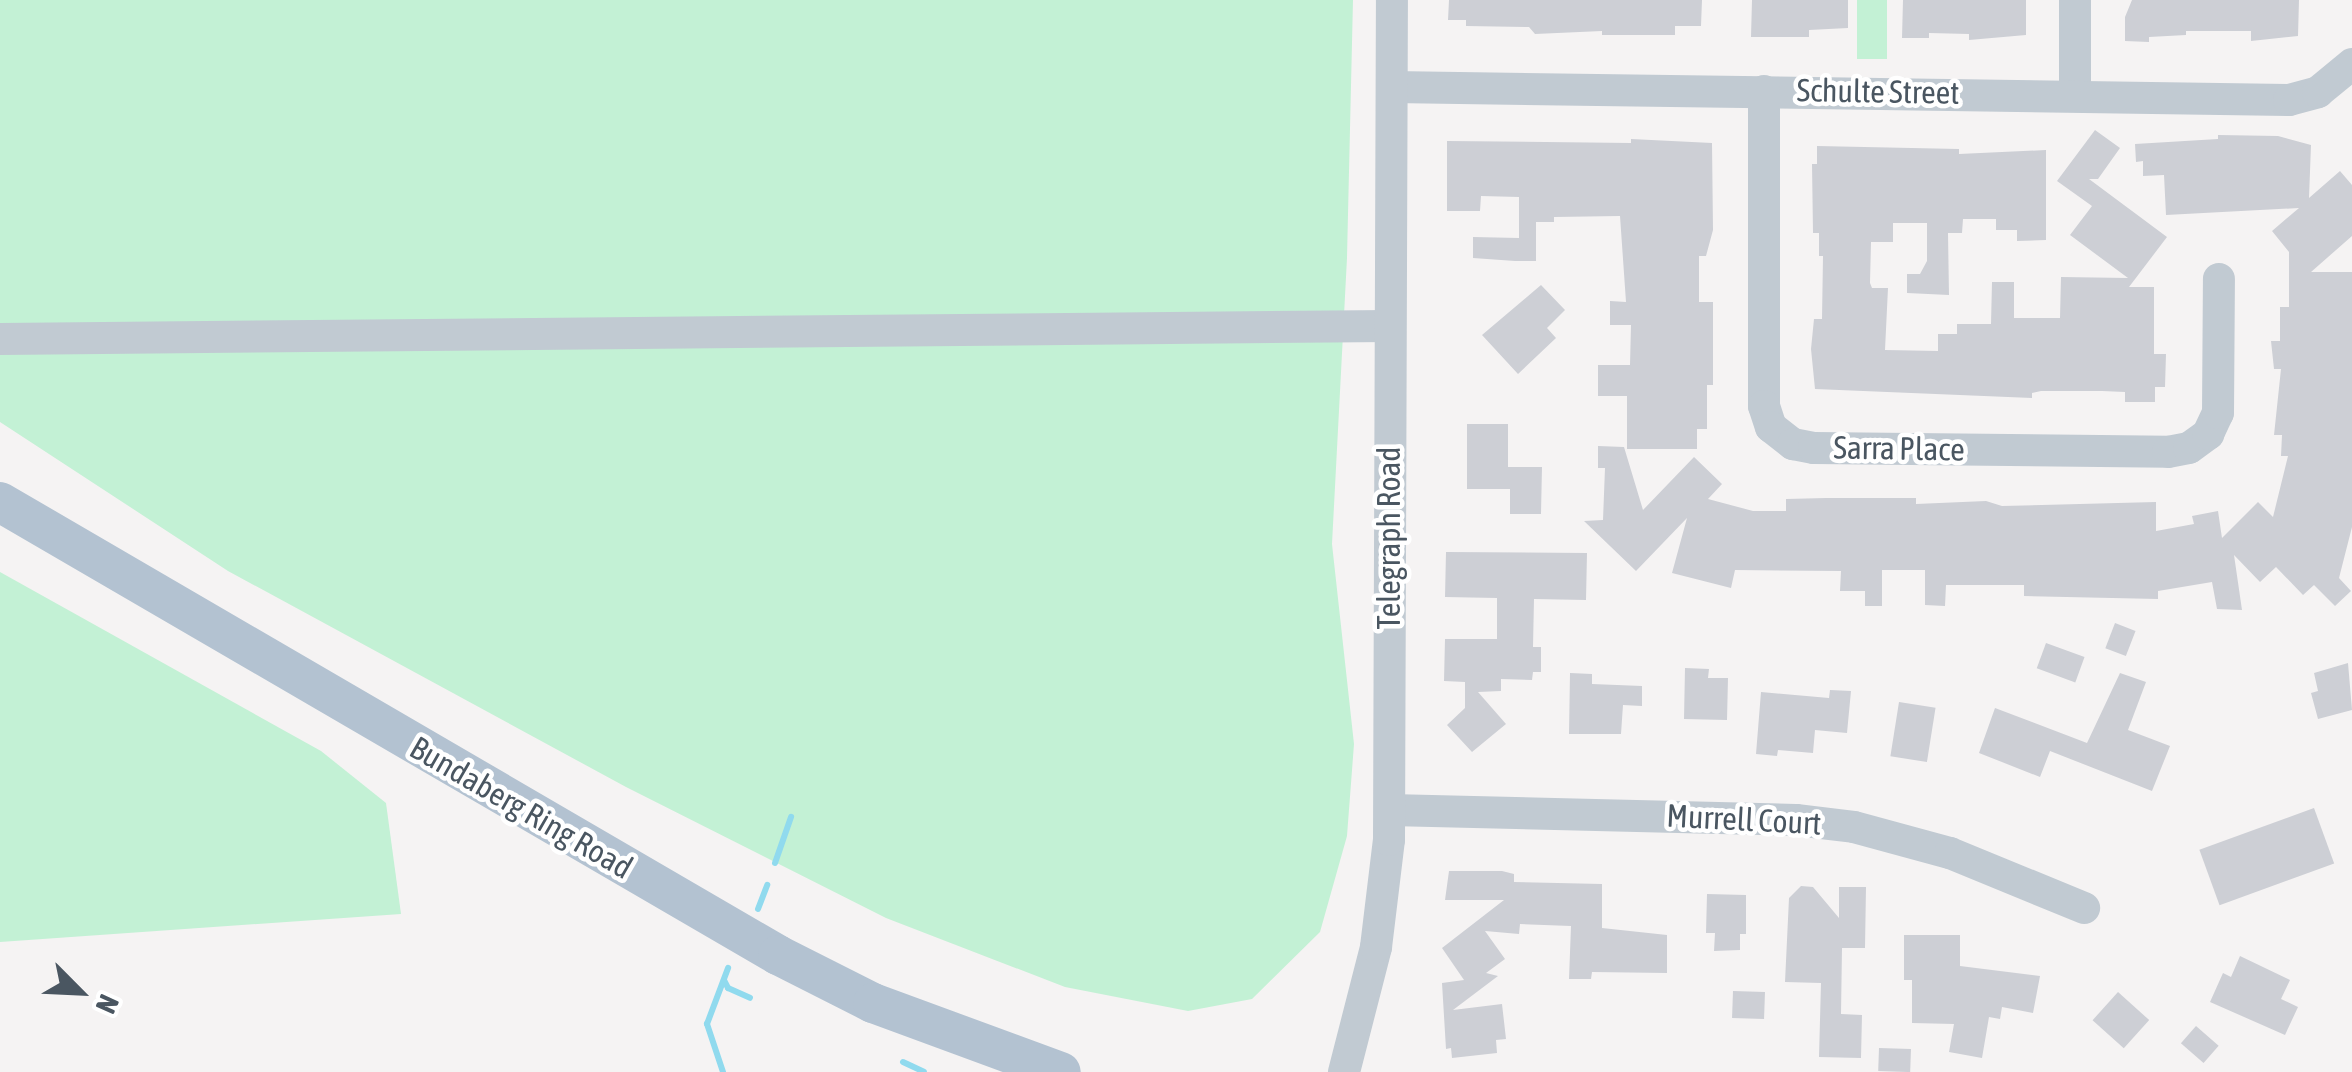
<!DOCTYPE html>
<style>
body{margin:0}
#map{position:relative;width:2352px;height:1072px;overflow:hidden;background:#f5f3f3;font-family:"Asap Condensed",sans-serif}
div>[style]{position:absolute}
.green>*{inset:0;background:#c3f1d5;transform-origin:0 0}
.stream>*{height:6px;margin:-3px;padding:0 3px;transform-origin:3px;border-radius:3px;background:#90daee}
.building>*{inset:0;background:#cdcfd5;transform-origin:0 0}
.minor>*{height:32px;margin:-16px;padding:0 16px;transform-origin:16px;border-radius:16px;background:#c1cad2}
.major>*{height:40px;margin:-20px;padding:0 20px;transform-origin:20px;border-radius:20px;background:#b3c2d1}
span{translate:-50% -50%;white-space:nowrap;text-align:center;line-height:1.15;-webkit-text-stroke:9px #fff;paint-order:stroke}
.street-label{font-size:32px;color:#4a5661}
.north{position:absolute;left:30px;top:942px;width:100px;height:100px;-webkit-text-stroke:8px #fff;paint-order:stroke;rotate:114deg;font-size:28px;font-weight:700;line-height:40px;text-align:center;color:#4a5661}
.north::after{content:'';display:block;margin:auto;width:35px;height:45px;background:#4a5661;clip-path:polygon(50% 0,100% 100%,50% 72%,0 100%)}
</style>
<div id="map">
<div class="green">
<i style="clip-path:polygon(0 0,1353px 0,1347px 258px,1332px 544px,1354px 744px,1347px 836px,1320px 932px,1252px 999px,1188px 1011px,1065px 987px,886px 918px,626px 787px,228px 571px,0 422px)"></i>
<i style="left:1857px;top:0;width:30px;height:59px"></i>
<i style="clip-path:polygon(0 572px,321px 751px,386px 803px,401px 914px,0 942px)"></i>
</div>
<div class="stream">
<i style="left:775px;top:863px;width:49px;rotate:-70.8deg"></i>
<i style="left:758px;top:909px;width:26px;rotate:-69deg"></i>
<i style="left:724px;top:980px;width:9px;rotate:63deg"></i>
<i style="left:728px;top:988px;width:24px;rotate:24deg"></i>
<i style="left:903px;top:1062px;width:23px;rotate:25deg"></i>
<i style="left:723px;top:1072px;width:51px;rotate:-108.4deg"></i>
<i style="left:707px;top:1024px;width:60px;rotate:-69.4deg"></i>
</div>
<div class="building">
<i style="clip-path:polygon(1449px 0,1702px 0,1701px 26px,1675px 26px,1675px 35px,1602px 35px,1602px 31px,1535px 34px,1529px 27px,1466px 26px,1466px 20px,1448px 20px)"></i>
<i style="clip-path:polygon(1752px 0,1848px 0,1848px 28px,1809px 30px,1809px 37px,1751px 37px)"></i>
<i style="clip-path:polygon(1903px 0,2026px 0,2026px 35px,1969px 40px,1969px 34px,1929px 33px,1929px 38px,1902px 38px)"></i>
<i style="clip-path:polygon(2132px 0,2299px 0,2298px 36px,2251px 41px,2251px 31px,2186px 31px,2186px 35px,2149px 37px,2149px 42px,2125px 41px,2125px 17px)"></i>
<i style="clip-path:polygon(2095px 130px,2120px 148px,2098px 179px,2089px 179px,2167px 237px,2129px 287px,2154px 287px,2154px 354px,2166px 354px,2165px 387px,2155px 387px,2155px 402px,2125px 402px,2125px 392px,2102px 391px,2041px 391px,2032px 393px,2032px 398px,1815px 389px,1811px 349px,1814px 319px,1822px 319px,1823px 256px,1819px 256px,1819px 233px,1813px 233px,1812px 164px,1817px 164px,1817px 146px,1959px 149px,1959px 154px,2046px 150px,2046px 240px,2017px 241px,2017px 230px,1996px 230px,1996px 219px,1963px 219px,1962px 233px,1948px 233px,1949px 295px,1907px 293px,1907px 274px,1920px 274px,1927px 261px,1927px 223px,1893px 223px,1893px 242px,1871px 242px,1870px 283px,1872px 288px,1888px 288px,1885px 350px,1938px 351px,1938px 334px,1957px 334px,1957px 324px,1991px 324px,1992px 282px,2014px 282px,2014px 318px,2060px 318px,2061px 277px,2128px 278px,2070px 235px,2092px 206px,2057px 181px)"></i>
<i style="clip-path:polygon(2218px 135px,2278px 136px,2311px 145px,2309px 198px,2340px 171px,2352px 185px,2352px 236px,2311px 272px,2352px 272px,2352px 527px,2339px 578px,2351px 591px,2335px 606px,2314px 585px,2303px 595px,2276px 567px,2260px 582px,2234px 555px,2242px 610px,2217px 609px,2212px 582px,2158px 591px,2158px 599px,2024px 596px,2024px 585px,1946px 585px,1945px 606px,1925px 605px,1925px 570px,1882px 570px,1882px 606px,1865px 606px,1865px 591px,1840px 591px,1841px 571px,1735px 570px,1731px 588px,1672px 573px,1687px 518px,1636px 571px,1584px 521px,1603px 520px,1605px 468px,1598px 468px,1598px 446px,1624px 447px,1643px 510px,1694px 457px,1722px 484px,1708px 499px,1753px 511px,1786px 511px,1786px 499px,1826px 498px,1916px 498px,1916px 504px,1986px 501px,2002px 506px,2156px 502px,2156px 531px,2194px 524px,2192px 516px,2218px 511px,2222px 538px,2258px 502px,2273px 517px,2288px 456px,2281px 456px,2282px 435px,2274px 435px,2281px 369px,2274px 369px,2271px 341px,2280px 341px,2280px 307px,2289px 307px,2289px 252px,2272px 231px,2299px 208px,2166px 215px,2164px 175px,2143px 176px,2143px 161px,2136px 162px,2135px 144px,2218px 139px)"></i>
<i style="clip-path:polygon(1631px 139px,1712px 143px,1713px 230px,1706px 256px,1699px 256px,1699px 302px,1713px 302px,1713px 385px,1707px 385px,1707px 429px,1697px 429px,1697px 449px,1627px 449px,1627px 396px,1598px 396px,1598px 365px,1630px 365px,1631px 325px,1610px 325px,1610px 301px,1626px 302px,1620px 216px,1554px 217px,1554px 222px,1536px 222px,1536px 261px,1515px 261px,1473px 258px,1473px 237px,1519px 238px,1519px 197px,1481px 196px,1480px 211px,1447px 211px,1447px 141px,1631px 143px)"></i>
<i style="clip-path:polygon(1541px 285px,1565px 310px,1547px 328px,1556px 338px,1518px 374px,1482px 335px)"></i>
<i style="clip-path:polygon(1467px 424px,1508px 424px,1508px 467px,1542px 467px,1541px 514px,1510px 514px,1510px 489px,1467px 489px)"></i>
<i style="clip-path:polygon(1446px 552px,1587px 553px,1586px 600px,1534px 599px,1533px 647px,1541px 647px,1541px 672px,1533px 672px,1532px 680px,1501px 679px,1501px 691px,1478px 692px,1506px 724px,1472px 752px,1447px 725px,1465px 708px,1465px 682px,1444px 681px,1445px 639px,1497px 639px,1497px 598px,1445px 597px)"></i>
<i style="left:2115px;top:623px;width:22px;height:27px;rotate:21deg"></i>
<i style="left:2046px;top:643px;width:41px;height:27px;rotate:20deg"></i>
<i style="clip-path:polygon(2348px 663px,2352px 710px,2318px 719px,2311px 693px,2318px 691px,2314px 673px)"></i>
<i style="clip-path:polygon(1685px 668px,1709px 669px,1708px 678px,1728px 678px,1727px 720px,1684px 719px)"></i>
<i style="clip-path:polygon(1570px 673px,1592px 674px,1592px 684px,1642px 686px,1642px 706px,1623px 705px,1621px 734px,1569px 734px)"></i>
<i style="clip-path:polygon(2120px 673px,2146px 682px,2128px 730px,2170px 746px,2152px 791px,2050px 751px,2040px 777px,1979px 753px,1995px 708px,2087px 743px)"></i>
<i style="clip-path:polygon(1830px 690px,1851px 691px,1847px 733px,1815px 730px,1813px 753px,1778px 750px,1777px 756px,1756px 754px,1761px 692px,1829px 698px)"></i>
<i style="left:1899px;top:702px;width:37px;height:55px;rotate:9deg"></i>
<i style="left:2314px;top:808px;width:59px;height:122px;rotate:70deg"></i>
<i style="clip-path:polygon(1449px 871px,1502px 871px,1514px 874px,1514px 882px,1602px 884px,1602px 928px,1667px 935px,1667px 973px,1592px 972px,1591px 979px,1569px 979px,1571px 926px,1520px 924px,1519px 934px,1485px 931px,1505px 959px,1486px 973px,1498px 976px,1453px 1010px,1502px 1004px,1506px 1039px,1496px 1040px,1497px 1053px,1452px 1058px,1451px 1048px,1446px 1049px,1442px 983px,1464px 980px,1442px 948px,1504px 900px,1445px 900px)"></i>
<i style="clip-path:polygon(1801px 886px,1813px 887px,1839px 918px,1839px 887px,1866px 887px,1865px 948px,1842px 948px,1841px 1014px,1862px 1015px,1861px 1058px,1819px 1057px,1821px 983px,1785px 982px,1789px 898px)"></i>
<i style="clip-path:polygon(1707px 894px,1746px 895px,1746px 934px,1740px 934px,1740px 950px,1714px 951px,1715px 933px,1706px 933px)"></i>
<i style="clip-path:polygon(1904px 935px,1960px 935px,1960px 966px,2040px 976px,2033px 1013px,2002px 1007px,2000px 1019px,1989px 1017px,1982px 1058px,1949px 1052px,1954px 1024px,1912px 1023px,1912px 980px,1904px 980px)"></i>
<i style="clip-path:polygon(2240px 956px,2290px 980px,2281px 999px,2298px 1007px,2285px 1035px,2210px 1002px,2223px 973px,2231px 977px)"></i>
<i style="left:1733px;top:991px;width:32px;height:27px;rotate:2deg"></i>
<i style="left:2118px;top:992px;width:42px;height:38px;rotate:42deg"></i>
<i style="left:2196px;top:1026px;width:30px;height:23px;rotate:41deg"></i>
<i style="left:1879px;top:1048px;width:32px;height:23px;rotate:2deg"></i>
</div>
<div class="minor">
<i style="left:2075px;top:0;width:94px;rotate:90deg"></i>
<i style="left:1392px;top:87px;width:897px;rotate:0.83deg"></i>
<i style="left:2289px;top:100px;width:30px;rotate:-15deg"></i>
<i style="left:2318px;top:92px;width:44px;rotate:-39.5deg"></i>
<i style="left:1764px;top:91px;width:315px;rotate:90deg"></i>
<i style="left:1764px;top:406px;width:22px;rotate:72deg"></i>
<i style="left:1771px;top:427px;width:28px;rotate:38deg"></i>
<i style="left:1793px;top:444px;width:21px;rotate:11deg"></i>
<i style="left:1814px;top:448px;width:354px;rotate:0.6deg"></i>
<i style="left:2168px;top:452px;width:21px;rotate:-11deg"></i>
<i style="left:2189px;top:448px;width:24px;rotate:-36deg"></i>
<i style="left:2208px;top:434px;width:23px;rotate:-65deg"></i>
<i style="left:2218px;top:413px;width:134px;rotate:-89.6deg"></i>
<i style="left:0;top:339px;width:1390px;rotate:-0.54deg"></i>
<i style="left:1390px;top:810px;width:406px;rotate:1.4deg"></i>
<i style="left:1796px;top:820px;width:58px;rotate:6.9deg"></i>
<i style="left:1854px;top:827px;width:99px;rotate:15.2deg"></i>
<i style="left:1950px;top:853px;width:145px;rotate:22.3deg"></i>
<i style="left:1344px;top:1072px;width:129px;rotate:-75.6deg"></i>
<i style="left:1376px;top:947px;width:108px;rotate:-83.1deg"></i>
<i style="left:1389px;top:840px;width:840px;rotate:-89.8deg"></i>
</div>
<div class="major">
<i style="left:0;top:502px;width:900px;rotate:30.21deg"></i>
<i style="left:778px;top:955px;width:106px;rotate:26.8deg"></i>
<i style="left:873px;top:1003px;width:200px;rotate:20.2deg"></i>
</div>
<div class="street-label">
<span style="left:1878px;top:92px;rotate:1deg">Schulte Street</span>
<span style="left:1899px;top:449px;rotate:1deg">Sarra Place</span>
<span style="left:1389px;top:538px;rotate:-90deg">Telegraph Road</span>
<span style="left:521px;top:808px;rotate:30deg">Bundaberg Ring Road</span>
<span style="left:1744px;top:820px;rotate:3deg">Murrell Court</span>
</div>
<div class="north">N</div>
</div>
